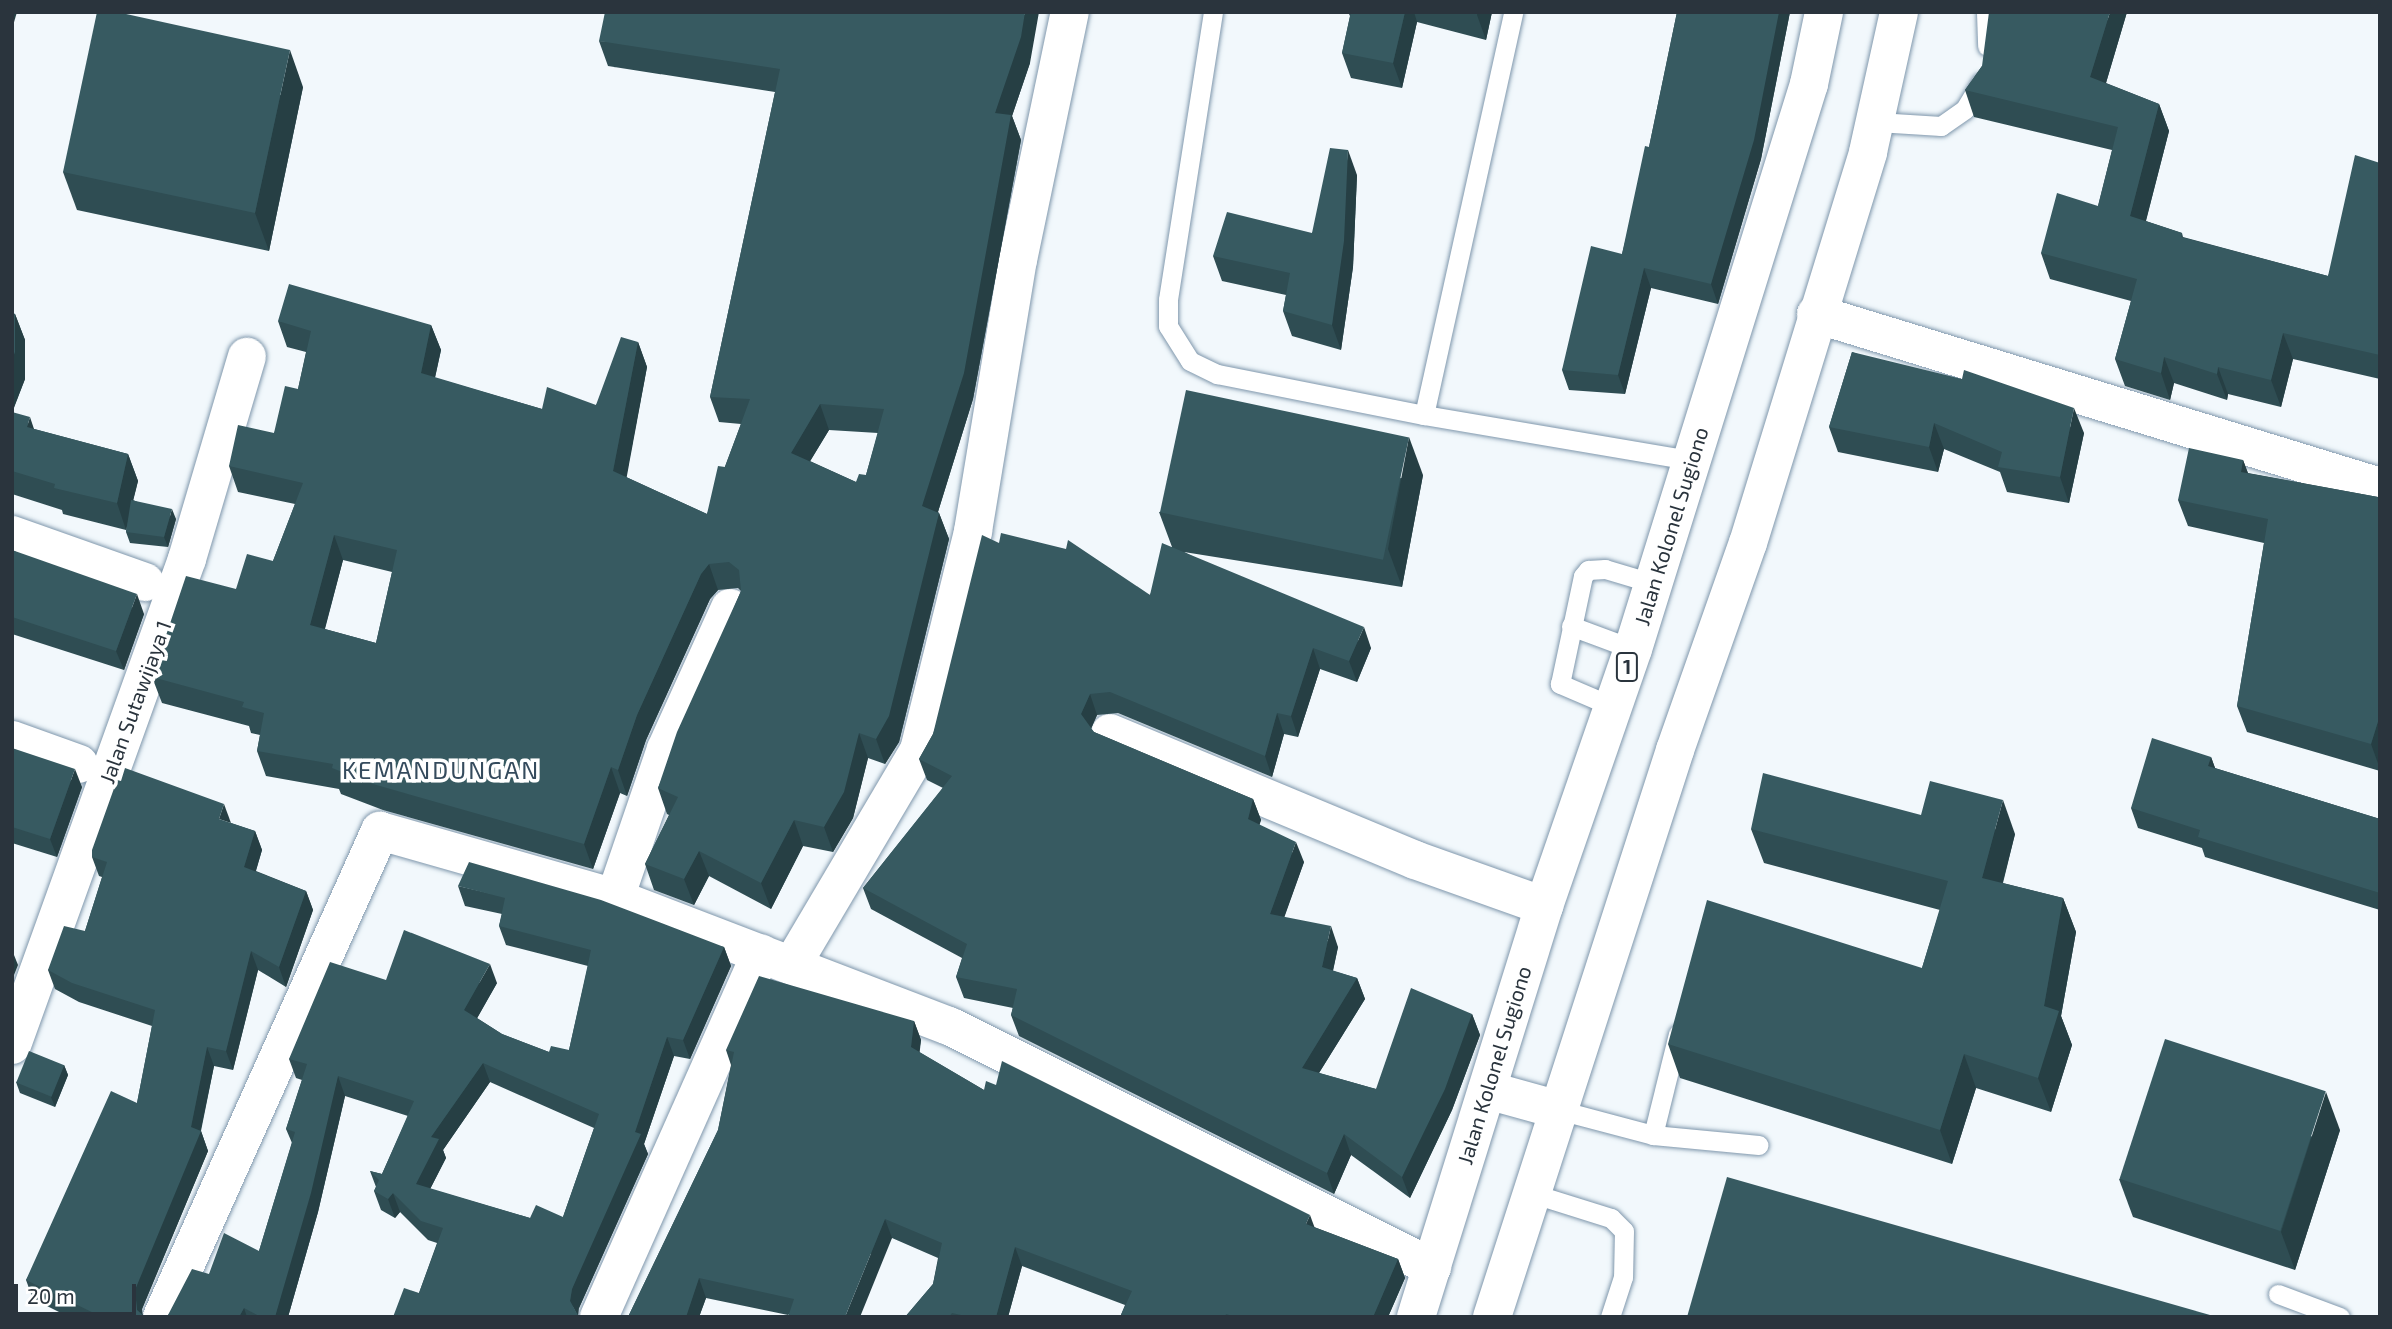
<!DOCTYPE html>
<style>
body{margin:0}
#map{position:relative;width:2392px;height:1329px;overflow:hidden;background:#f2f8fc;font-family:"Exo 2",sans-serif}
div>[style]{position:absolute}
.roads{filter:drop-shadow(0 0 2px #7f97ac) drop-shadow(0 0 2px #7f97ac)}
.lane>*{height:19px;margin:-9.5px;padding:0 9.5px;transform-origin:9.5px;border-radius:9.5px;background:#fff}
.street>*{height:38px;margin:-19px;padding:0 19px;transform-origin:19px;border-radius:19px;background:#fff}
.highway>*{height:38px;margin:-19px;padding:0 19px;transform-origin:19px;border-radius:19px;background:#fff}
.wall>*{inset:0;background:#2f4d53}
.shaded-wall>*{inset:0;background:#263f44}
.building>*{inset:0;background:#375a61;transform-origin:0 0}
span{translate:-50% -50%;white-space:nowrap;text-align:center;line-height:1.15;-webkit-text-stroke:7px #fff;paint-order:stroke}
.shield-label span{padding:2px 5px;background:#fff;border:2px solid;border-radius:5px;-webkit-text-stroke-width:0}
.shield-label{font-size:19px;color:#2a343d;font-weight:700}
.street-label{font-size:21px;color:#2a343d}
.quarter-label{font-size:24px;color:#354b5d;letter-spacing:2px}
.frame{position:absolute;inset:0;border:14px solid #2a343d;pointer-events:none}
.scale{position:absolute;left:14px;top:1284px;width:122px;height:32px;box-sizing:border-box;border:4px solid #2a343d;border-top:0;padding-left:9px;font-size:21px;line-height:24px;white-space:nowrap;color:#2a343d;-webkit-text-stroke:5px #fff;paint-order:stroke}
</style>
<div id="map">
<div class="roads">
<div class="lane">
<i style="left:1213px;top:12px;width:291px;rotate:98.9deg"></i>
<i style="left:1168px;top:300px;width:26px;rotate:90deg"></i>
<i style="left:1168px;top:326px;width:41px;rotate:57.8deg"></i>
<i style="left:1190px;top:361px;width:30px;rotate:26deg"></i>
<i style="left:1217px;top:374px;width:211px;rotate:11.2deg"></i>
<i style="left:1424px;top:415px;width:271px;rotate:9.6deg"></i>
<i style="left:1986px;top:12px;width:34px;rotate:88deg"></i>
<i style="left:1877px;top:122px;width:64px;rotate:3.6deg"></i>
<i style="left:1941px;top:126px;width:29px;rotate:-35deg"></i>
<i style="left:1965px;top:109px;width:31px;rotate:-59deg"></i>
<i style="left:1424px;top:415px;width:413px;rotate:-77.5deg"></i>
<i style="left:1571px;top:626px;width:66px;rotate:20.4deg"></i>
<i style="left:1614px;top:707px;width:59px;rotate:-156.9deg"></i>
<i style="left:1560px;top:684px;width:110px;rotate:-78deg"></i>
<i style="left:1583px;top:576px;width:8px;rotate:-50deg"></i>
<i style="left:1588px;top:570px;width:17px;rotate:-3deg"></i>
<i style="left:1605px;top:569px;width:49px;rotate:16.6deg"></i>
<i style="left:1559px;top:1110px;width:97px;rotate:14.9deg"></i>
<i style="left:1653px;top:1135px;width:106px;rotate:5.4deg"></i>
<i style="left:1653px;top:1135px;width:104px;rotate:-76.1deg"></i>
<i style="left:1531px;top:1193px;width:84px;rotate:17.4deg"></i>
<i style="left:1611px;top:1218px;width:18px;rotate:45deg"></i>
<i style="left:1624px;top:1231px;width:46px;rotate:91.2deg"></i>
<i style="left:1623px;top:1277px;width:42px;rotate:108deg"></i>
<i style="left:2278px;top:1294px;width:66px;rotate:20.4deg"></i>
</div>
<div class="street">
<i style="left:1816px;top:314px;width:590px;rotate:17.05deg"></i>
<i style="left:12px;top:535px;width:141px;rotate:19.5deg"></i>
<i style="left:1110px;top:733px;width:330px;rotate:22.6deg"></i>
<i style="left:1415px;top:860px;width:137px;rotate:19.6deg"></i>
<i style="left:12px;top:740px;width:71px;rotate:19.7deg"></i>
<i style="left:615px;top:898px;width:157px;rotate:-71.1deg"></i>
<i style="left:666px;top:749px;width:155px;rotate:-65.6deg"></i>
<i style="left:792px;top:965px;width:250px;rotate:-59.4deg"></i>
<i style="left:919px;top:750px;width:226px;rotate:-76.1deg"></i>
<i style="left:973px;top:531px;width:275px;rotate:-80.6deg"></i>
<i style="left:1018px;top:260px;width:253px;rotate:-78.2deg"></i>
<i style="left:12px;top:1045px;width:517px;rotate:-70.2deg"></i>
<i style="left:187px;top:559px;width:211px;rotate:-73.5deg"></i>
<i style="left:162px;top:1317px;width:533px;rotate:-65.84deg"></i>
<i style="left:380px;top:831px;width:244px;rotate:15.9deg"></i>
<i style="left:615px;top:898px;width:358px;rotate:21deg"></i>
<i style="left:949px;top:1026px;width:540px;rotate:26.52deg"></i>
<i style="left:599px;top:1317px;width:398px;rotate:-66deg"></i>
</div>
<div class="highway">
<i style="left:1487px;top:1090px;width:75px;rotate:15.5deg"></i>
<i style="left:1416px;top:1317px;width:430px;rotate:-72.7deg"></i>
<i style="left:1544px;top:906px;width:272px;rotate:-70.9deg"></i>
<i style="left:1633px;top:649px;width:592px;rotate:-72.7deg"></i>
<i style="left:1809px;top:84px;width:74px;rotate:-78.2deg"></i>
<i style="left:1492px;top:1317px;width:596px;rotate:-72.11deg"></i>
<i style="left:1675px;top:750px;width:219px;rotate:-70.6deg"></i>
<i style="left:1748px;top:543px;width:409px;rotate:-72.9deg"></i>
<i style="left:1868px;top:152px;width:143px;rotate:-77.5deg"></i>
</div>
</div>
<div class="wall">
<i style="clip-path:polygon(1348px 12px,1492px 12px,1486px 40px,1417px 22px,1402px 88px,1351px 78px,1342px 53px,1350px 16px)"></i>
<i style="clip-path:polygon(1677px 12px,1790px 12px,1761px 159px,1718px 304px,1651px 288px,1625px 394px,1569px 390px,1562px 370px,1622px 254px,1649px 147px)"></i>
<i style="clip-path:polygon(2127px 12px,2106px 83px,2159px 104px,2169px 131px,2146px 221px,2182px 233px,2183px 237px,2328px 276px,2380px 163px,2380px 379px,2293px 359px,2281px 407px,2228px 394px,2227px 400px,2174px 383px,2170px 400px,2125px 386px,2115px 359px,2131px 301px,2050px 279px,2041px 253px,2098px 206px,2112px 150px,1974px 117px,1965px 90px,1982px 66px)"></i>
<i style="clip-path:polygon(evenodd,599px 41px,1030px 63px,1012px 116px,1021px 140px,973px 399px,938px 512px,939px 513px,949px 539px,899px 742px,885px 764px,868px 758px,853px 818px,833px 852px,803px 846px,771px 909px,709px 876px,694px 905px,654px 890px,645px 864px,669px 815px,667px 814px,658px 788px,741px 591px,738px 588px,718px 590px,710px 599px,646px 740px,627px 796px,620px 793px,593px 869px,383px 810px,341px 794px,339px 789px,266px 776px,257px 751px,260px 735px,251px 733px,249px 726px,162px 703px,152px 677px,236px 589px,273px 561px,295px 504px,238px 492px,229px 466px,274px 433px,298px 389px,306px 352px,287px 347px,278px 321px,431px 325px,441px 350px,435px 378px,542px 409px,596px 405px,638px 342px,647px 367px,626px 477px,707px 514px,741px 424px,719px 422px,710px 397px,775px 92px,608px 66px,599px 41px,829px 430px,878px 433px,866px 475px,856px 482px,810px 461px,829px 430px,599px 41px,343px 560px,392px 572px,376px 643px,325px 629px,343px 560px)"></i>
<i style="clip-path:polygon(303px 87px,269px 251px,77px 210px,63px 172px)"></i>
<i style="clip-path:polygon(1357px 175px,1353px 267px,1341px 350px,1292px 336px,1283px 311px,1286px 295px,1222px 281px,1213px 256px,1312px 233px)"></i>
<i style="clip-path:polygon(12px 313px,15px 314px,25px 340px,25px 379px,12px 412px,34px 429px,128px 454px,138px 481px,133px 500px,176px 519px,168px 547px,130px 543px,126px 532px,127px 524px,126px 530px,63px 514px,62px 510px,12px 494px)"></i>
<i style="clip-path:polygon(1852px 352px,2084px 433px,2069px 503px,2007px 492px,2000px 472px,1944px 449px,1938px 472px,1838px 452px,1829px 427px)"></i>
<i style="clip-path:polygon(2243px 460px,2248px 473px,2378px 497px,2380px 487px,2380px 771px,2247px 732px,2237px 706px,2264px 543px,2188px 526px,2178px 500px)"></i>
<i style="clip-path:polygon(1423px 475px,1402px 587px,1184px 552px,1371px 648px,1357px 682px,1320px 669px,1298px 737px,1284px 734px,1272px 777px,1118px 713px,1097px 715px,1091px 729px,1094px 732px,1253px 799px,1261px 820px,1259px 825px,1304px 862px,1284px 917px,1338px 947px,1333px 971px,1357px 978px,1365px 999px,1319px 1073px,1376px 1089px,1472px 1014px,1480px 1035px,1452px 1110px,1410px 1198px,1351px 1155px,1334px 1194px,1019px 1036px,1011px 1015px,1013px 1008px,964px 998px,956px 977px,962px 958px,871px 909px,863px 888px,943px 788px,927px 780px,919px 759px,933px 734px,999px 543px,1150px 595px,1172px 547px,1159px 512px)"></i>
<i style="clip-path:polygon(12px 550px,144px 614px,124px 670px,12px 634px)"></i>
<i style="clip-path:polygon(12px 748px,82px 787px,57px 857px,12px 843px)"></i>
<i style="clip-path:polygon(2211px 757px,2215px 768px,2380px 819px,2380px 910px,2205px 857px,2202px 848px,2138px 828px,2131px 808px)"></i>
<i style="clip-path:polygon(1921px 815px,2015px 834px,2003px 883px,2063px 898px,2076px 932px,2061px 1016px,2072px 1045px,2051px 1112px,1976px 1088px,1952px 1164px,1680px 1078px,1668px 1044px,1922px 968px,1940px 910px,1764px 863px,1751px 829px)"></i>
<i style="clip-path:polygon(231px 823px,255px 831px,262px 850px,256px 871px,306px 891px,313px 910px,286px 987px,258px 970px,233px 1070px,214px 1066px,201px 1131px,208px 1151px,142px 1309px,142px 1314px,145px 1317px,69px 1317px,33px 1299px,26px 1280px,137px 1103px,152px 1026px,79px 1002px,55px 989px,48px 970px,85px 931px,102px 877px,99px 876px,92px 857px)"></i>
<i style="clip-path:polygon(evenodd,458px 886px,724px 947px,731px 966px,690px 1059px,674px 1056px,644px 1144px,648px 1154px,579px 1308px,419px 1293px,437px 1243px,428px 1240px,400px 1212px,395px 1218px,381px 1210px,374px 1191px,376px 1187px,370px 1171px,382px 1174px,408px 1116px,345px 1096px,318px 1212px,288px 1317px,156px 1317px,168px 1315px,209px 1274px,259px 1251px,292px 1143px,286px 1129px,302px 1080px,296px 1078px,289px 1059px,386px 980px,497px 983px,477px 1018px,502px 1034px,549px 1052px,569px 1050px,588px 966px,506px 945px,499px 926px,502px 914px,465px 906px,458px 886px,490px 1082px,594px 1128px,563px 1217px,530px 1218px,430px 1189px,446px 1158px,443px 1150px,490px 1082px)"></i>
<i style="clip-path:polygon(914px 1021px,921px 1040px,919px 1052px,984px 1090px,1314px 1227px,1398px 1259px,1405px 1278px,1388px 1317px,1120px 1317px,1125px 1305px,1022px 1266px,1008px 1317px,905px 1317px,933px 1284px,938px 1258px,892px 1238px,788px 1315px,706px 1298px,699px 1317px,628px 1317px,718px 1130px,731px 1065px,726px 1050px)"></i>
<i style="clip-path:polygon(64px 1065px,68px 1075px,55px 1107px,20px 1093px,16px 1082px)"></i>
<i style="clip-path:polygon(2340px 1130px,2295px 1270px,2133px 1217px,2119px 1179px)"></i>
</div>
<div class="shaded-wall">
<i style="clip-path:polygon(12px 12px,17px 12px,12px 29px)"></i>
<i style="clip-path:polygon(1025px 12px,1039px 12px,1030px 63px,1012px 116px,1021px 140px,973px 399px,932px 531px,922px 506px,995px 113px)"></i>
<i style="clip-path:polygon(1405px 12px,1414px 12px,1417px 22px,1402px 88px,1393px 63px)"></i>
<i style="clip-path:polygon(1477px 12px,1492px 12px,1486px 40px,1477px 15px)"></i>
<i style="clip-path:polygon(1779px 12px,1790px 12px,1761px 159px,1718px 304px,1711px 284px)"></i>
<i style="clip-path:polygon(2110px 12px,2127px 12px,2100px 103px,2090px 77px)"></i>
<i style="clip-path:polygon(290px 50px,303px 87px,269px 251px,255px 213px)"></i>
<i style="clip-path:polygon(2159px 104px,2169px 131px,2140px 243px,2130px 216px)"></i>
<i style="clip-path:polygon(1348px 150px,1357px 175px,1353px 267px,1341px 350px,1332px 325px)"></i>
<i style="clip-path:polygon(1644px 268px,1651px 288px,1625px 394px,1618px 375px)"></i>
<i style="clip-path:polygon(15px 314px,25px 340px,25px 379px,12px 413px,12px 360px)"></i>
<i style="clip-path:polygon(431px 325px,441px 350px,430px 399px,421px 373px)"></i>
<i style="clip-path:polygon(2283px 333px,2293px 359px,2281px 407px,2271px 380px)"></i>
<i style="clip-path:polygon(638px 342px,647px 367px,623px 497px,613px 471px)"></i>
<i style="clip-path:polygon(2164px 357px,2174px 383px,2170px 400px,2161px 373px)"></i>
<i style="clip-path:polygon(2218px 367px,2228px 394px,2227px 400px,2217px 374px)"></i>
<i style="clip-path:polygon(820px 404px,829px 430px,800px 478px,791px 453px)"></i>
<i style="clip-path:polygon(2074px 408px,2084px 433px,2069px 503px,2060px 477px)"></i>
<i style="clip-path:polygon(30px 417px,39px 444px,27px 427px)"></i>
<i style="clip-path:polygon(1934px 423px,1944px 449px,1938px 472px,1929px 447px)"></i>
<i style="clip-path:polygon(1409px 437px,1423px 475px,1402px 587px,1388px 549px)"></i>
<i style="clip-path:polygon(128px 454px,138px 481px,126px 530px,117px 503px)"></i>
<i style="clip-path:polygon(2243px 460px,2253px 487px,2241px 472px)"></i>
<i style="clip-path:polygon(172px 509px,176px 519px,168px 547px,164px 537px)"></i>
<i style="clip-path:polygon(939px 513px,949px 539px,899px 742px,885px 764px,876px 739px)"></i>
<i style="clip-path:polygon(334px 535px,343px 560px,319px 650px,310px 625px)"></i>
<i style="clip-path:polygon(709px 564px,718px 590px,710px 599px,646px 740px,627px 796px,618px 770px,637px 715px,701px 574px)"></i>
<i style="clip-path:polygon(137px 594px,144px 614px,124px 670px,116px 651px)"></i>
<i style="clip-path:polygon(1364px 627px,1371px 648px,1357px 682px,1349px 661px)"></i>
<i style="clip-path:polygon(1313px 648px,1320px 669px,1298px 737px,1291px 716px)"></i>
<i style="clip-path:polygon(1090px 694px,1097px 715px,1088px 735px,1081px 714px)"></i>
<i style="clip-path:polygon(1277px 713px,1284px 734px,1272px 777px,1265px 756px)"></i>
<i style="clip-path:polygon(2380px 715px,2380px 769px,2371px 744px)"></i>
<i style="clip-path:polygon(859px 733px,868px 758px,853px 818px,833px 852px,824px 827px)"></i>
<i style="clip-path:polygon(2211px 757px,2218px 776px,2208px 766px)"></i>
<i style="clip-path:polygon(611px 767px,620px 793px,593px 869px,584px 844px)"></i>
<i style="clip-path:polygon(75px 769px,82px 787px,57px 857px,50px 839px)"></i>
<i style="clip-path:polygon(1253px 799px,1261px 820px,1255px 840px,1248px 819px)"></i>
<i style="clip-path:polygon(2003px 800px,2015px 834px,1995px 912px,1982px 878px)"></i>
<i style="clip-path:polygon(224px 804px,231px 823px,219px 819px)"></i>
<i style="clip-path:polygon(794px 820px,803px 846px,771px 909px,761px 883px)"></i>
<i style="clip-path:polygon(255px 831px,262px 850px,251px 886px,244px 867px)"></i>
<i style="clip-path:polygon(1296px 842px,1304px 862px,1278px 935px,1270px 914px)"></i>
<i style="clip-path:polygon(699px 851px,709px 876px,694px 905px,684px 879px)"></i>
<i style="clip-path:polygon(306px 891px,313px 910px,286px 987px,279px 967px)"></i>
<i style="clip-path:polygon(2063px 898px,2076px 932px,2061px 1016px,2072px 1045px,2051px 1112px,2038px 1078px,2044px 1006px)"></i>
<i style="clip-path:polygon(1331px 926px,1338px 947px,1329px 988px,1322px 967px)"></i>
<i style="clip-path:polygon(724px 947px,731px 966px,690px 1059px,683px 1040px)"></i>
<i style="clip-path:polygon(12px 950px,18px 965px,12px 980px)"></i>
<i style="clip-path:polygon(251px 951px,258px 970px,233px 1070px,226px 1051px)"></i>
<i style="clip-path:polygon(490px 964px,497px 983px,471px 1029px,464px 1010px)"></i>
<i style="clip-path:polygon(1357px 978px,1365px 999px,1309px 1089px,1302px 1068px)"></i>
<i style="clip-path:polygon(1472px 1014px,1480px 1035px,1452px 1110px,1410px 1198px,1402px 1177px)"></i>
<i style="clip-path:polygon(914px 1021px,921px 1040px,918px 1067px,911px 1047px)"></i>
<i style="clip-path:polygon(667px 1037px,674px 1056px,644px 1144px,648px 1154px,579px 1308px,578px 1317px,570px 1301px,572px 1289px,635px 1132px)"></i>
<i style="clip-path:polygon(207px 1047px,214px 1066px,200px 1133px,201px 1131px,208px 1151px,142px 1309px,143px 1317px,137px 1310px,135px 1290px,191px 1127px)"></i>
<i style="clip-path:polygon(1964px 1054px,1976px 1088px,1952px 1164px,1940px 1130px)"></i>
<i style="clip-path:polygon(483px 1063px,490px 1082px,443px 1150px,446px 1158px,423px 1203px,416px 1184px,431px 1137px)"></i>
<i style="clip-path:polygon(64px 1065px,68px 1075px,55px 1107px,51px 1097px)"></i>
<i style="clip-path:polygon(338px 1076px,345px 1096px,318px 1212px,288px 1317px,275px 1317px)"></i>
<i style="clip-path:polygon(2326px 1092px,2340px 1130px,2295px 1270px,2281px 1232px)"></i>
<i style="clip-path:polygon(1344px 1134px,1351px 1155px,1334px 1194px,1327px 1173px)"></i>
<i style="clip-path:polygon(393px 1193px,400px 1212px,395px 1218px,388px 1199px)"></i>
<i style="clip-path:polygon(1310px 1215px,1317px 1234px,1306px 1224px)"></i>
<i style="clip-path:polygon(885px 1219px,892px 1238px,860px 1317px,845px 1317px)"></i>
<i style="clip-path:polygon(1015px 1247px,1022px 1266px,1008px 1317px,996px 1317px)"></i>
<i style="clip-path:polygon(1398px 1259px,1405px 1278px,1388px 1317px,1373px 1317px)"></i>
<i style="clip-path:polygon(699px 1278px,706px 1298px,699px 1317px,686px 1317px)"></i>
<i style="clip-path:polygon(244px 1308px,247px 1317px,239px 1317px)"></i>
</div>
<div class="building">
<i style="clip-path:polygon(97px 12px,117px 12px,290px 50px,255px 213px,63px 172px)"></i>
<i style="clip-path:polygon(evenodd,605px 12px,1025px 12px,1021px 37px,995px 113px,1011px 115px,964px 373px,922px 506px,939px 513px,889px 716px,876px 739px,859px 733px,844px 792px,824px 827px,794px 820px,761px 883px,699px 851px,684px 879px,645px 864px,678px 797px,658px 788px,677px 732px,741px 591px,739px 570px,729px 562px,709px 564px,701px 574px,637px 715px,618px 770px,611px 767px,584px 844px,373px 784px,332px 768px,333px 764px,257px 751px,264px 713px,242px 707px,244px 702px,152px 677px,186px 576px,236px 589px,247px 554px,273px 561px,303px 483px,229px 466px,238px 425px,274px 433px,285px 386px,298px 389px,311px 331px,278px 321px,289px 284px,431px 325px,421px 373px,542px 409px,547px 387px,596px 405px,621px 337px,638px 342px,613px 471px,707px 514px,718px 466px,725px 467px,750px 399px,710px 397px,780px 69px,599px 41px,605px 12px,820px 404px,884px 409px,866px 475px,859px 474px,856px 482px,791px 453px,820px 404px,605px 12px,334px 535px,397px 550px,376px 643px,310px 625px,334px 535px)"></i>
<i style="clip-path:polygon(1351px 12px,1405px 12px,1393px 63px,1342px 53px)"></i>
<i style="clip-path:polygon(1677px 12px,1779px 12px,1754px 140px,1711px 284px,1644px 268px,1618px 375px,1562px 370px,1591px 246px,1622px 254px,1645px 146px,1649px 147px)"></i>
<i style="clip-path:polygon(1989px 12px,2110px 12px,2090px 77px,2159px 104px,2130px 216px,2182px 233px,2181px 237px,2328px 276px,2355px 155px,2380px 163px,2380px 355px,2283px 333px,2271px 380px,2218px 367px,2217px 374px,2164px 357px,2161px 373px,2115px 359px,2137px 279px,2041px 253px,2057px 193px,2098px 206px,2118px 127px,1965px 90px,1982px 66px)"></i>
<i style="clip-path:polygon(1330px 148px,1348px 150px,1344px 241px,1332px 325px,1283px 311px,1290px 273px,1213px 256px,1227px 212px,1312px 233px)"></i>
<i style="clip-path:polygon(12px 313px,15px 314px,15px 352px,12px 360px)"></i>
<i style="clip-path:polygon(1852px 352px,1962px 379px,1964px 370px,2074px 408px,2060px 477px,1998px 467px,2002px 452px,1934px 423px,1929px 447px,1829px 427px)"></i>
<i style="left:1186px;top:390px;width:228px;height:125px;rotate:12deg"></i>
<i style="clip-path:polygon(12px 412px,30px 417px,27px 427px,128px 454px,117px 503px,54px 488px,55px 484px,12px 471px)"></i>
<i style="clip-path:polygon(2189px 448px,2243px 460px,2241px 472px,2378px 497px,2380px 487px,2380px 715px,2371px 744px,2237px 706px,2268px 519px,2178px 500px)"></i>
<i style="clip-path:polygon(131px 500px,172px 509px,164px 537px,126px 532px)"></i>
<i style="clip-path:polygon(1001px 533px,1066px 549px,1068px 540px,1150px 595px,1162px 543px,1364px 627px,1349px 661px,1313px 648px,1291px 716px,1277px 713px,1265px 756px,1110px 692px,1090px 694px,1081px 714px,1094px 732px,1253px 799px,1248px 819px,1296px 842px,1270px 914px,1331px 926px,1322px 967px,1357px 978px,1302px 1068px,1376px 1089px,1411px 988px,1472px 1014px,1445px 1089px,1402px 1177px,1344px 1134px,1327px 1173px,1011px 1015px,1017px 989px,956px 977px,967px 944px,863px 888px,952px 776px,919px 759px,933px 734px,982px 535px,999px 543px)"></i>
<i style="clip-path:polygon(12px 550px,137px 594px,116px 651px,12px 617px)"></i>
<i style="clip-path:polygon(2152px 738px,2211px 757px,2208px 766px,2380px 819px,2380px 893px,2198px 837px,2200px 830px,2131px 808px)"></i>
<i style="clip-path:polygon(12px 748px,75px 769px,50px 839px,12px 827px)"></i>
<i style="clip-path:polygon(125px 768px,224px 804px,219px 819px,255px 831px,244px 867px,306px 891px,279px 967px,251px 951px,226px 1051px,207px 1047px,191px 1127px,201px 1131px,135px 1290px,137px 1310px,145px 1317px,102px 1317px,26px 1280px,111px 1091px,137px 1103px,155px 1010px,72px 983px,48px 970px,64px 926px,85px 931px,107px 862px,92px 857px,92px 850px,117px 780px,121px 781px)"></i>
<i style="clip-path:polygon(1763px 773px,1921px 815px,1930px 781px,2003px 800px,1982px 878px,2063px 898px,2044px 1006px,2059px 1011px,2038px 1078px,1964px 1054px,1940px 1130px,1668px 1044px,1707px 900px,1922px 968px,1948px 881px,1751px 829px)"></i>
<i style="clip-path:polygon(evenodd,469px 862px,601px 900px,724px 947px,683px 1040px,667px 1037px,635px 1132px,641px 1134px,572px 1289px,570px 1301px,579px 1317px,393px 1317px,404px 1288px,419px 1293px,443px 1228px,421px 1221px,393px 1193px,388px 1199px,374px 1191px,379px 1180px,370px 1171px,382px 1174px,414px 1101px,338px 1076px,311px 1193px,275px 1317px,261px 1317px,244px 1308px,239px 1317px,156px 1317px,168px 1315px,192px 1269px,209px 1274px,224px 1233px,259px 1251px,295px 1132px,286px 1129px,307px 1064px,289px 1059px,330px 962px,386px 980px,404px 930px,490px 964px,464px 1010px,502px 1034px,549px 1052px,551px 1046px,569px 1050px,591px 950px,499px 926px,505px 898px,458px 886px,469px 862px,483px 1063px,599px 1114px,563px 1217px,536px 1205px,530px 1218px,416px 1184px,439px 1139px,431px 1137px,483px 1063px)"></i>
<i style="clip-path:polygon(759px 976px,914px 1021px,911px 1047px,984px 1090px,986px 1081px,996px 1085px,1002px 1061px,1310px 1215px,1306px 1224px,1398px 1259px,1373px 1317px,1236px 1317px,1226px 1314px,1225px 1317px,1120px 1317px,1132px 1291px,1015px 1247px,996px 1317px,970px 1317px,952px 1313px,949px 1317px,905px 1317px,933px 1284px,942px 1243px,885px 1219px,845px 1317px,788px 1317px,794px 1299px,699px 1278px,686px 1317px,628px 1317px,718px 1130px,734px 1052px,726px 1050px)"></i>
<i style="left:2165px;top:1039px;width:169px;height:147px;rotate:18deg"></i>
<i style="left:29px;top:1051px;width:38px;height:34px;rotate:22deg"></i>
<i style="clip-path:polygon(1727px 1177px,2217px 1317px,1687px 1317px)"></i>
</div>
<div class="shield-label">
<span style="left:1627px;top:667px">1</span>
</div>
<div class="street-label">
<span style="left:1671px;top:526px;rotate:-73deg">Jalan Kolonel Sugiono</span>
<span style="left:135px;top:702px;rotate:-70deg">Jalan Sutawijaya 1</span>
<span style="left:1494px;top:1065px;rotate:-73deg">Jalan Kolonel Sugiono</span>
</div>
<div class="quarter-label">
<span style="left:441px;top:770px">KEMANDUNGAN</span>
</div>
<div class="frame"></div>
<div class="scale">20 m</div>
</div>
